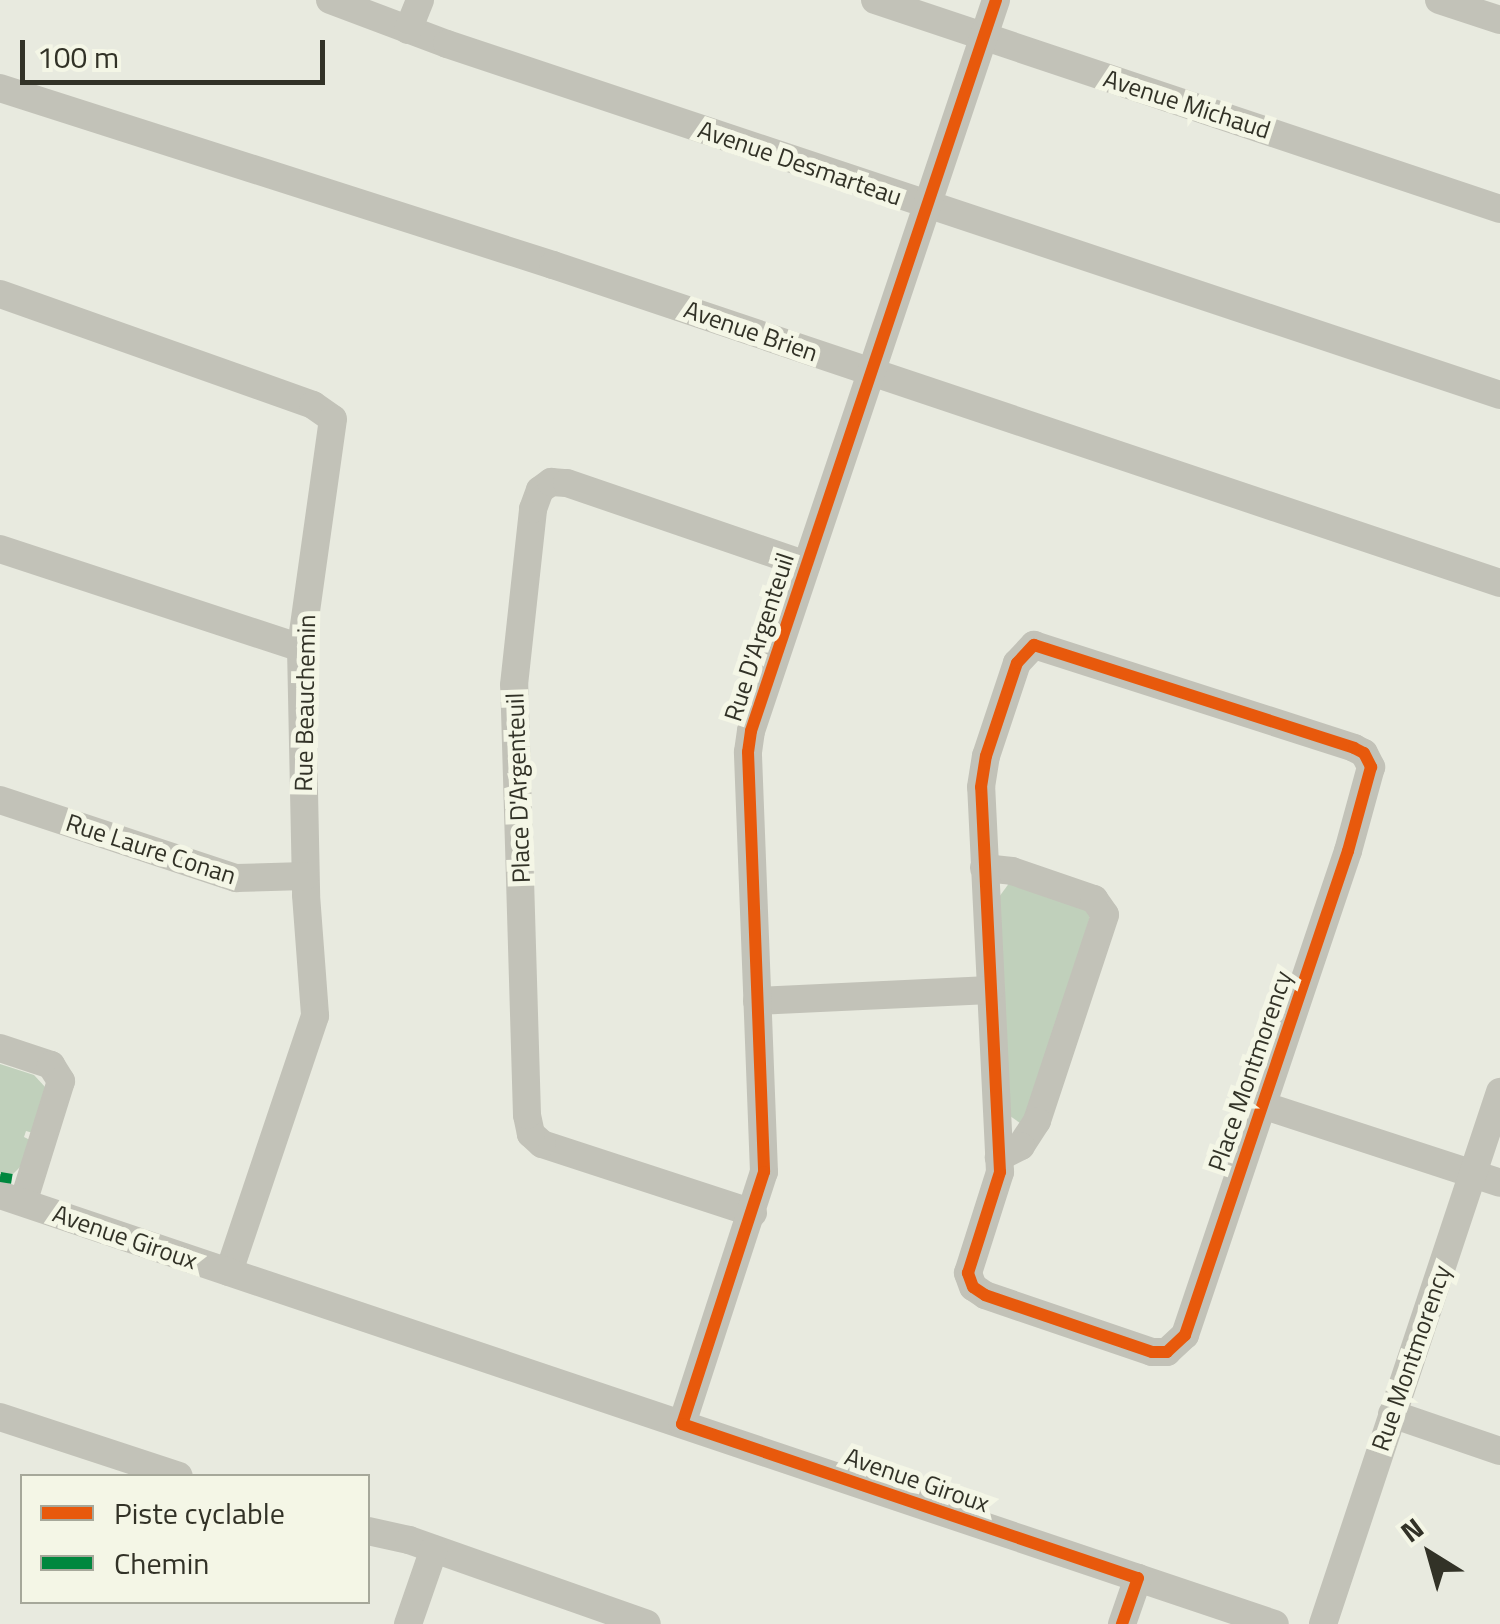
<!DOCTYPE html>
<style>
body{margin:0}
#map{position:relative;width:1500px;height:1624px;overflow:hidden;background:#e8eadf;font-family:"Titillium Web",sans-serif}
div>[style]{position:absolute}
.green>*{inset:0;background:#c0d0bb}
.minor>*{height:28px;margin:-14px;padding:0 14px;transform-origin:14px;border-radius:14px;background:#c2c2b8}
.quiet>*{height:10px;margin-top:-5px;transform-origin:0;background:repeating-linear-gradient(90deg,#00873e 0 20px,transparent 0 30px)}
.cycleway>*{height:12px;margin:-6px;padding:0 6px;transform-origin:6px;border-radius:6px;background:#e8590c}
span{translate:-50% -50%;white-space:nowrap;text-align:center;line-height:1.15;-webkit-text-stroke:10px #f4f6e6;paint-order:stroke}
.street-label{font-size:25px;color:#323227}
.legend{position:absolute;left:20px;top:1474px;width:350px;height:130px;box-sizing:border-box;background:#f4f6e6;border:2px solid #a6a89a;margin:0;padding:12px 18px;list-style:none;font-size:30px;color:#323227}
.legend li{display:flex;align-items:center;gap:20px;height:50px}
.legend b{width:50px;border:2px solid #a6a89a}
.north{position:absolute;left:1380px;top:1504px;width:100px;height:100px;-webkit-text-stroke:8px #f4f6e6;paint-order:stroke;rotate:323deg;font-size:28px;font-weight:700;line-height:40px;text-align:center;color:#323227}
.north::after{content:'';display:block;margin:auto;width:35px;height:45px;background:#323227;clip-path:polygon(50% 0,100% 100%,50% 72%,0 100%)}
.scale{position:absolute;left:20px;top:40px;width:305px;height:45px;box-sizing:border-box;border:5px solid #323227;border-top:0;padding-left:12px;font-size:30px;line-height:35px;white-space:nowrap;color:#323227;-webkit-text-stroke:8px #f4f6e6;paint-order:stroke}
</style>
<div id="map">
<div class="green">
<i style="clip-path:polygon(1010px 882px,1092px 910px,1030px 1116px,1020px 1123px,1010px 1116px,999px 897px)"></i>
<i style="clip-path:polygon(0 1064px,34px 1075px,46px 1088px,33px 1133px,26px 1131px,24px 1137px,30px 1140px,21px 1166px,6px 1181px,0 1181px)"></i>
</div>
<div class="minor">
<i style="left:330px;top:0;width:125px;rotate:20.6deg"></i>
<i style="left:447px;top:44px;width:1110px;rotate:18.43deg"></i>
<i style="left:875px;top:0;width:659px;rotate:18.49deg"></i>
<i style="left:1439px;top:0;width:64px;rotate:18.2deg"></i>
<i style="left:408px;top:30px;width:32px;rotate:-68deg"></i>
<i style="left:0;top:88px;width:581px;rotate:17.75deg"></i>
<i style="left:553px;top:265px;width:999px;rotate:18.56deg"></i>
<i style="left:0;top:294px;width:332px;rotate:19.5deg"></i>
<i style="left:313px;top:405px;width:24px;rotate:35deg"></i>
<i style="left:333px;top:419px;width:231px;rotate:98deg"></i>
<i style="left:301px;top:648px;width:247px;rotate:88.8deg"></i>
<i style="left:306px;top:895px;width:121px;rotate:85.7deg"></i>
<i style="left:315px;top:1016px;width:270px;rotate:108.6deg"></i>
<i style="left:0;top:549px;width:317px;rotate:18.2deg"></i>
<i style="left:1034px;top:645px;width:336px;rotate:17.8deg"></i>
<i style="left:1354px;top:748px;width:11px;rotate:27deg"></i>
<i style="left:1364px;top:753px;width:16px;rotate:63deg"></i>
<i style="left:1371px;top:767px;width:87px;rotate:105.3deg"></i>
<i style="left:1348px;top:851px;width:511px;rotate:108.61deg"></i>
<i style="left:1185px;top:1335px;width:25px;rotate:137deg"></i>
<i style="left:1167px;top:1352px;width:15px;rotate:180deg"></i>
<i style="left:1152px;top:1352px;width:176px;rotate:-161.2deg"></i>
<i style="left:985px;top:1295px;width:14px;rotate:-146deg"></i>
<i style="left:973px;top:1287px;width:15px;rotate:-110deg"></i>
<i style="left:968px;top:1273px;width:106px;rotate:-72.4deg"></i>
<i style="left:1000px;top:1172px;width:385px;rotate:-92.8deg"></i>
<i style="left:981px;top:787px;width:31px;rotate:-81deg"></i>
<i style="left:986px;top:756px;width:98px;rotate:-71.6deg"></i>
<i style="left:1017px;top:663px;width:25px;rotate:-47deg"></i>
<i style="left:0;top:800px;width:249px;rotate:18.3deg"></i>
<i style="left:236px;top:878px;width:69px;rotate:-1.7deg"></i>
<i style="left:984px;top:868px;width:28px;rotate:6deg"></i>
<i style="left:1012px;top:871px;width:87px;rotate:18.9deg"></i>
<i style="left:1094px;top:899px;width:19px;rotate:55deg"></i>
<i style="left:1105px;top:915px;width:217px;rotate:108.3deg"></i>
<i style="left:1037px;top:1121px;width:30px;rotate:123deg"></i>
<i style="left:1021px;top:1146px;width:25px;rotate:153deg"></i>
<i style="left:757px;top:1001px;width:233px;rotate:-2.7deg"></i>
<i style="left:0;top:1048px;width:54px;rotate:18.4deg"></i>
<i style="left:51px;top:1065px;width:19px;rotate:58deg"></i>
<i style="left:61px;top:1081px;width:125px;rotate:107.3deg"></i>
<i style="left:1262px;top:1105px;width:250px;rotate:18.1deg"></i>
<i style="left:0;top:1195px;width:1345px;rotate:18.6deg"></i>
<i style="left:753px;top:1213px;width:222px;rotate:-161.9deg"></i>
<i style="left:542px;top:1144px;width:15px;rotate:-138deg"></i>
<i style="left:531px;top:1134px;width:19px;rotate:-102deg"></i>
<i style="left:527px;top:1115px;width:430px;rotate:-91.7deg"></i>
<i style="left:514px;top:685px;width:177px;rotate:-83.8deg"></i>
<i style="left:533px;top:509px;width:20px;rotate:-70deg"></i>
<i style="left:540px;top:490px;width:14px;rotate:-36deg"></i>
<i style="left:551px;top:482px;width:16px;rotate:4deg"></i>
<i style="left:567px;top:483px;width:253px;rotate:18.9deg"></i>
<i style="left:1392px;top:1414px;width:114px;rotate:18.9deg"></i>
<i style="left:0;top:1417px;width:188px;rotate:18.2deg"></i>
<i style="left:682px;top:1424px;width:265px;rotate:-72deg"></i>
<i style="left:764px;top:1172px;width:420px;rotate:-92.2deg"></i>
<i style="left:748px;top:752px;width:21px;rotate:-82deg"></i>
<i style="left:751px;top:731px;width:771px;rotate:-71.47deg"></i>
<i style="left:368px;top:1531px;width:42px;rotate:12.4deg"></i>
<i style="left:409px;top:1540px;width:252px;rotate:19.4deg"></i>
<i style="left:408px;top:1624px;width:79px;rotate:-70.9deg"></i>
<i style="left:1122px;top:1624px;width:49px;rotate:-70.8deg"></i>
<i style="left:1323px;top:1624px;width:561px;rotate:-71.6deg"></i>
</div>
<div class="quiet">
<i style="left:0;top:1177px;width:12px;rotate:9deg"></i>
</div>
<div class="cycleway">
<i style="left:996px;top:0;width:771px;rotate:108.53deg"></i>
<i style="left:751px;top:731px;width:21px;rotate:98deg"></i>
<i style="left:748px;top:752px;width:420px;rotate:87.8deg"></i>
<i style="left:764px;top:1172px;width:265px;rotate:108deg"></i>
<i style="left:682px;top:1424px;width:481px;rotate:18.7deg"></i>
<i style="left:1138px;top:1578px;width:49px;rotate:109.2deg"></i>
<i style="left:1034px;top:645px;width:336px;rotate:17.8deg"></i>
<i style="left:1354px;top:748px;width:11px;rotate:27deg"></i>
<i style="left:1364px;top:753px;width:16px;rotate:63deg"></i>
<i style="left:1371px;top:767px;width:87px;rotate:105.3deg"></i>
<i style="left:1348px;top:851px;width:511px;rotate:108.61deg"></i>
<i style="left:1185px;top:1335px;width:25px;rotate:137deg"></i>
<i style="left:1167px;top:1352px;width:15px;rotate:180deg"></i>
<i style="left:1152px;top:1352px;width:176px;rotate:-161.2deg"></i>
<i style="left:985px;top:1295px;width:14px;rotate:-146deg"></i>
<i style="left:973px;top:1287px;width:15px;rotate:-110deg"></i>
<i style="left:968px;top:1273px;width:106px;rotate:-72.4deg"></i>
<i style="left:1000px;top:1172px;width:385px;rotate:-92.8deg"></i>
<i style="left:981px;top:787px;width:31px;rotate:-81deg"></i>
<i style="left:986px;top:756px;width:98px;rotate:-71.6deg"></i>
<i style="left:1017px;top:663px;width:25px;rotate:-47deg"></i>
</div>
<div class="street-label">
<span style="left:1187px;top:104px;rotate:18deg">Avenue Michaud</span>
<span style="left:800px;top:163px;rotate:19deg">Avenue Desmarteau</span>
<span style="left:751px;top:331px;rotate:19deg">Avenue Brien</span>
<span style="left:759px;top:637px;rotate:-72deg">Rue D'Argenteuil</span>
<span style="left:305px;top:703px;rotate:-89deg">Rue Beauchemin</span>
<span style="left:518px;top:788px;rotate:-92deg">Place D'Argenteuil</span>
<span style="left:151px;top:849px;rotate:18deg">Rue Laure Conan</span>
<span style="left:1250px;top:1071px;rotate:-71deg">Place Montmorency</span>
<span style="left:125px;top:1237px;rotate:19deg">Avenue Giroux</span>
<span style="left:1411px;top:1358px;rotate:-71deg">Rue Montmorency</span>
<span style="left:917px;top:1480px;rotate:19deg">Avenue Giroux</span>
</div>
<ul class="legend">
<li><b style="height:12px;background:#e8590c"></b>Piste cyclable</li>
<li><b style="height:12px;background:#00873e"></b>Chemin</li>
</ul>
<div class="north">N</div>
<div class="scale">100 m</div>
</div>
